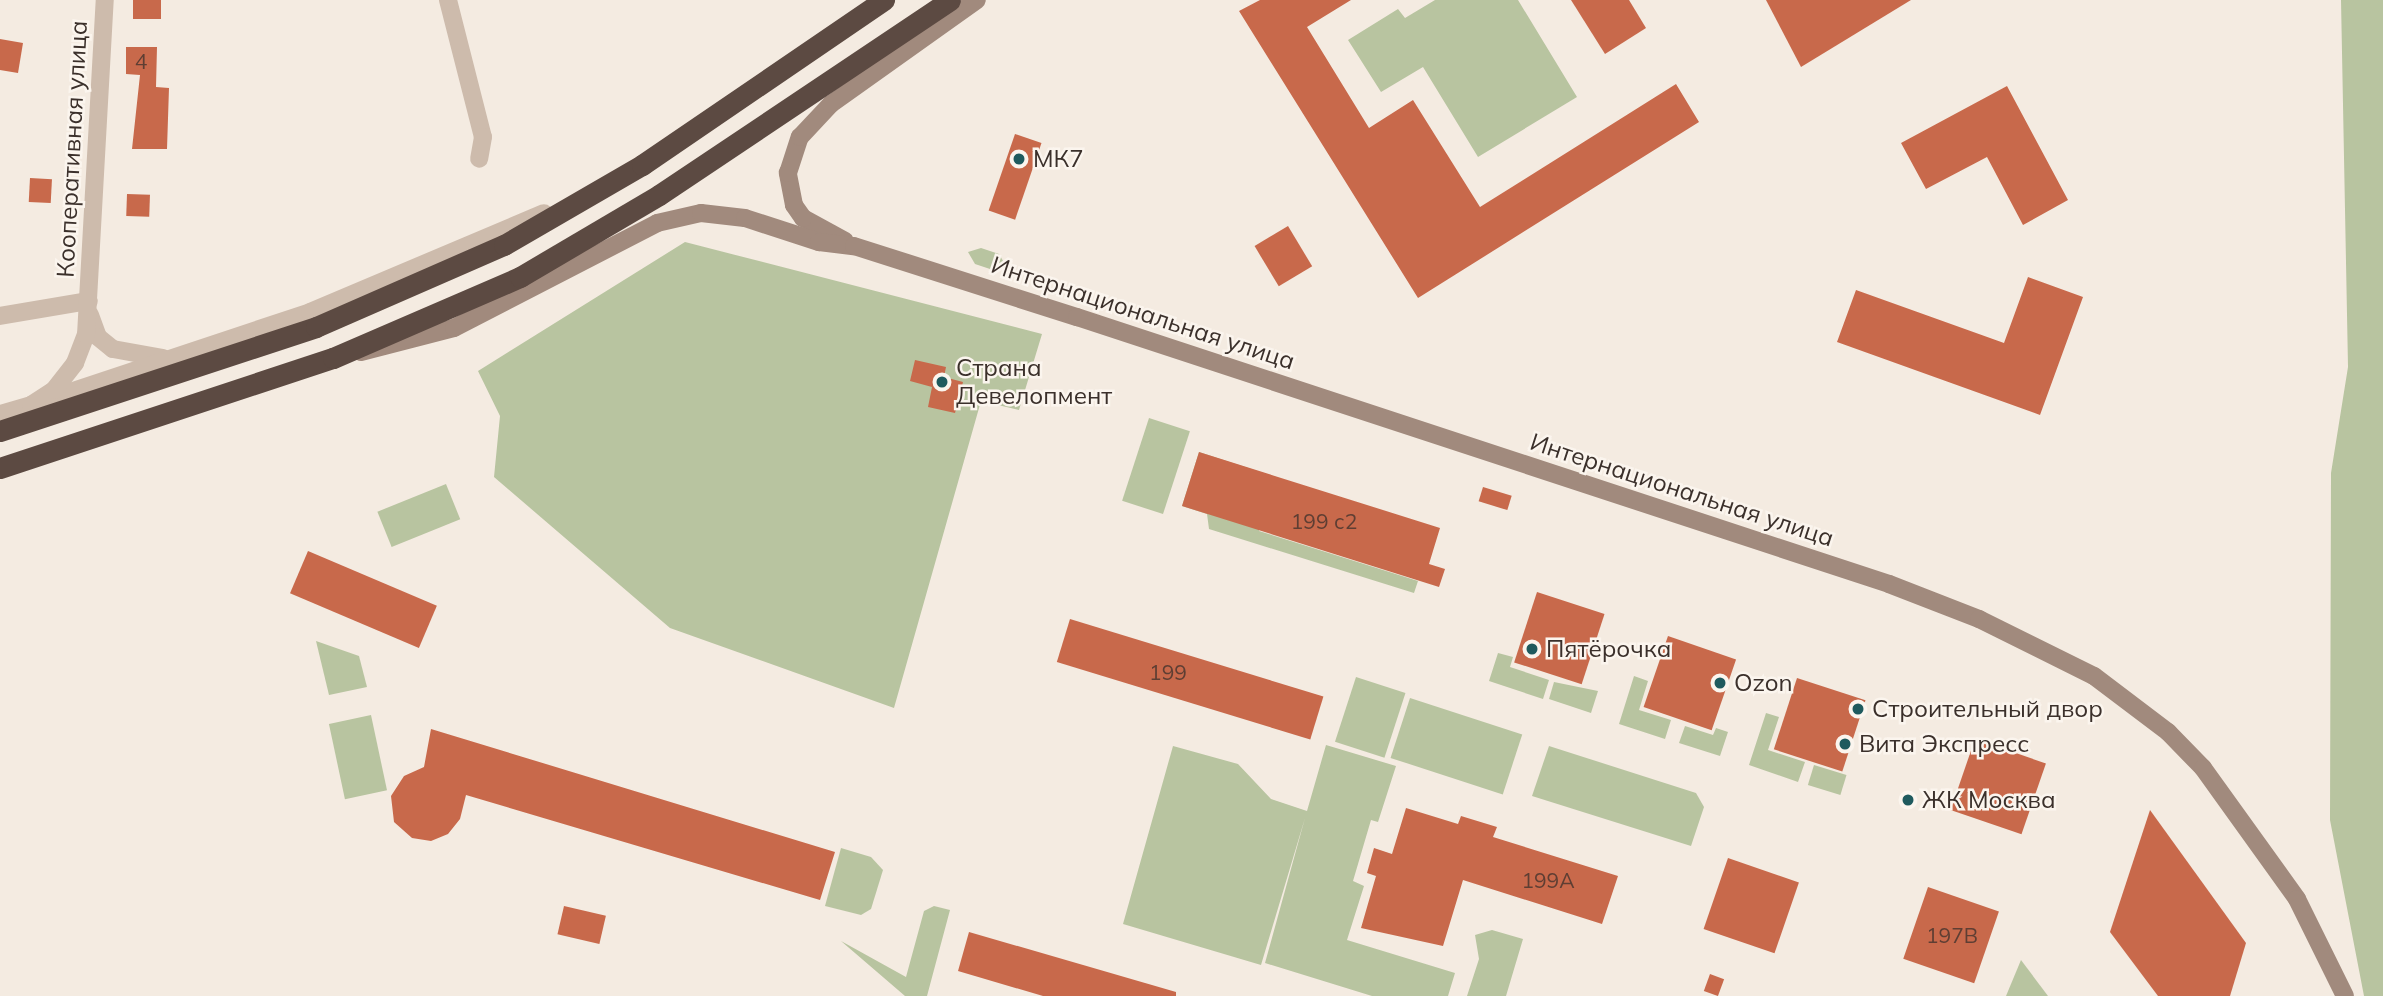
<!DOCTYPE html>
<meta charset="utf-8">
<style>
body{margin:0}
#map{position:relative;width:2383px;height:996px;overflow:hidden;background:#f4ebe1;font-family:Mulish,sans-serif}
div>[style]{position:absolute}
.green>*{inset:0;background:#b8c4a0;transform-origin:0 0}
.building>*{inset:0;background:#c8694b;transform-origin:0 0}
.street>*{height:18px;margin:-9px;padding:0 9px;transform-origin:9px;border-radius:9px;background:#cdbbac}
.secondary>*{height:18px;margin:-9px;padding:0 9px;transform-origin:9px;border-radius:9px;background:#a18a7d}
.highway>*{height:21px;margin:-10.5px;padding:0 10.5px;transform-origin:10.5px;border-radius:10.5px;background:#5c4a42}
.dots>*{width:19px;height:19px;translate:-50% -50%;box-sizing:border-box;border:4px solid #fbf5ee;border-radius:50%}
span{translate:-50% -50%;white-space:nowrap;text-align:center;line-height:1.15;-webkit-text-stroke:5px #fbf5ee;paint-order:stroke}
.number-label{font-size:21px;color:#5e3e33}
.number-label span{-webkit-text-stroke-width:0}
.street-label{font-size:24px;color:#3b302b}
.poi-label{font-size:24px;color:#3b302b}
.left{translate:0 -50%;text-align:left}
</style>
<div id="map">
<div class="green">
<i style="clip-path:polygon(1435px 0,1518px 0,1577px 97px,1478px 157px,1423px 67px,1381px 92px,1348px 40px,1398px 9px,1405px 18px)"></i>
<i style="clip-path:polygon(2341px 0,2383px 0,2383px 996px,2364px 996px,2330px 820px,2331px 473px,2348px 367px)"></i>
<i style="clip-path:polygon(685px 242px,1042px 334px,1019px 410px,981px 401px,894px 708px,670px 628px,494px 477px,500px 416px,478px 371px)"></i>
<i style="clip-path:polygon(981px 248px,999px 254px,1006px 266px,996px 271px,975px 264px,968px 252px)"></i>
<i style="left:1149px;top:418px;width:43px;height:87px;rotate:18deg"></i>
<i style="clip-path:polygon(1199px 452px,1276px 477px,1259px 531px,1418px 581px,1414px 593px,1209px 529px,1207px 514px,1182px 506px)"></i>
<i style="left:446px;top:484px;width:38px;height:74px;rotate:68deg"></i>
<i style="clip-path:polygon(316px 641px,359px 656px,367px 687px,329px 695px)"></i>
<i style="clip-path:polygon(1498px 653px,1513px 657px,1510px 667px,1549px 680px,1543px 699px,1489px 681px)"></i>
<i style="clip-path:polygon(1634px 676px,1648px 681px,1639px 710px,1671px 720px,1665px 739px,1619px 724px)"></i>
<i style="left:1356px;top:677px;width:52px;height:68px;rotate:18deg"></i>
<i style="clip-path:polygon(1554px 682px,1598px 691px,1591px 713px,1549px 699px)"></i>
<i style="left:1410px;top:698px;width:118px;height:63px;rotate:18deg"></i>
<i style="clip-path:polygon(1766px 713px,1779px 717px,1768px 750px,1805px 762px,1798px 782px,1749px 765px)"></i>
<i style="left:371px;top:715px;width:77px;height:43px;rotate:78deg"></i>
<i style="clip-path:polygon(1685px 726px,1713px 735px,1716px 728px,1728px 732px,1720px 756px,1679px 743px)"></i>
<i style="clip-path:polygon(1326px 745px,1396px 766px,1378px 822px,1371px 820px,1353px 881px,1364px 886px,1347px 940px,1455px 973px,1448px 996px,1372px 996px,1265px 963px,1305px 818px,1261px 965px,1123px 924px,1173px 746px,1238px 764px,1271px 799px,1307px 811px)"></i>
<i style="clip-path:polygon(1549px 746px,1696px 793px,1704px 807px,1691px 846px,1532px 796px)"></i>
<i style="left:1814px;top:765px;width:34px;height:21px;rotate:17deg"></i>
<i style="clip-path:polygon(841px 848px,871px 857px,883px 870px,871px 909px,861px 915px,825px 906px)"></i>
<i style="clip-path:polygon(934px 906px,950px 910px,927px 996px,905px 996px,841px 941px,906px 977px,924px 911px)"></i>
<i style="clip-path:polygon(1492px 930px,1523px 939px,1506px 996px,1467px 996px,1479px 959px,1475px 935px)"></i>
<i style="clip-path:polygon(2021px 960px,2048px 996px,2006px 996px)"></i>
</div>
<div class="building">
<i style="left:133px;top:0;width:28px;height:19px"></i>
<i style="clip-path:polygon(1260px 0,1351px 0,1307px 27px,1369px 128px,1413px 100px,1480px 207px,1676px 84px,1699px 122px,1418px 298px,1239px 11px)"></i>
<i style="clip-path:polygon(1571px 0,1629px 0,1646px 28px,1605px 54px)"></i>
<i style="clip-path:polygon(1766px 0,1911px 0,1801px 67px)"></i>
<i style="clip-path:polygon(0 39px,23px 43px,18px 73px,0 70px)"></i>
<i style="clip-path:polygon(126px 47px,157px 47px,156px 87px,169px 88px,167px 149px,132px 149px,140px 75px,126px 74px)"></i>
<i style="clip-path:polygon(2007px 86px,2068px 200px,2023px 225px,1987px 157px,1926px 189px,1901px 143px)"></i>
<i style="left:1015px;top:134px;width:28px;height:81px;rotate:19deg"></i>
<i style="left:30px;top:178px;width:22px;height:24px;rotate:3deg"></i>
<i style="left:127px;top:194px;width:23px;height:22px;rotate:2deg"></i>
<i style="left:1288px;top:226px;width:47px;height:39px;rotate:59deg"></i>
<i style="clip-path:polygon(2028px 277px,2083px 297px,2040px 415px,1837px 342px,1856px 290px,2004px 343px)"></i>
<i style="clip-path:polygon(915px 360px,946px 367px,944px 377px,963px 382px,955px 413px,928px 407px,932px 387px,910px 381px)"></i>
<i style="clip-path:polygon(1199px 452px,1440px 528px,1429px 564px,1445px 569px,1439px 587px,1182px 506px)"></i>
<i style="left:1483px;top:487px;width:30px;height:15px;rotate:17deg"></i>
<i style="left:308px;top:551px;width:140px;height:46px;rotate:23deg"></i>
<i style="left:1537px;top:592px;width:71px;height:74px;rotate:18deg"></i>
<i style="left:1070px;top:619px;width:265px;height:45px;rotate:17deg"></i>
<i style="left:1668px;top:636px;width:72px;height:75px;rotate:19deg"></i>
<i style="left:1797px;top:678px;width:72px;height:75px;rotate:18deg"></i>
<i style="clip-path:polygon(431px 729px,835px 852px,820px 900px,466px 795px,460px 819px,448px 834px,431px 841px,412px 838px,394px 822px,391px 796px,404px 776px,424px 767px)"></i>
<i style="left:1975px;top:739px;width:75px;height:75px;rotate:19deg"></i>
<i style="clip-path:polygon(1406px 808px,1458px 824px,1461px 816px,1497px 827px,1493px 837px,1618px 876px,1602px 924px,1463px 880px,1443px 946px,1361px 928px,1376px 876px,1367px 873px,1374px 848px,1392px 854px)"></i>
<i style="clip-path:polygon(2150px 810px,2246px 943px,2230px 996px,2158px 996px,2110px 932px)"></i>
<i style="left:1728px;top:858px;width:75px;height:75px;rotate:19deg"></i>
<i style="left:1928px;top:887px;width:75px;height:76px;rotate:19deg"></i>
<i style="left:564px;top:906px;width:43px;height:29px;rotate:13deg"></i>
<i style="clip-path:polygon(969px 932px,1176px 992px,1176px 996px,1043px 996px,958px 971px)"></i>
<i style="left:1710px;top:974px;width:15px;height:18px;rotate:20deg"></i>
</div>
<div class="street">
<i style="left:448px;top:0;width:141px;rotate:75.7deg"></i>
<i style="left:483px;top:137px;width:22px;rotate:100deg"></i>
<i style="left:90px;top:315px;width:23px;rotate:70deg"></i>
<i style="left:98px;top:337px;width:19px;rotate:39deg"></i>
<i style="left:113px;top:349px;width:51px;rotate:10.2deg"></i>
<i style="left:0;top:316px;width:90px;rotate:-9.6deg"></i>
<i style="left:31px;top:405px;width:294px;rotate:-18.4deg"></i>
<i style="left:310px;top:312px;width:254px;rotate:-22.9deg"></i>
<i style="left:0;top:414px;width:32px;rotate:-16deg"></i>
<i style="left:31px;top:405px;width:27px;rotate:-33deg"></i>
<i style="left:54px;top:390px;width:34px;rotate:-52deg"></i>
<i style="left:75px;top:363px;width:30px;rotate:-69deg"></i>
<i style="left:86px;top:335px;width:336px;rotate:-86.8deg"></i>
</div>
<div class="secondary">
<i style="left:845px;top:241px;width:48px;rotate:-151.3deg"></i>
<i style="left:803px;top:218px;width:16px;rotate:-125deg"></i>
<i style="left:794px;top:205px;width:33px;rotate:-101deg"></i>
<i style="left:788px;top:173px;width:38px;rotate:-72deg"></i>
<i style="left:800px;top:137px;width:45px;rotate:-46.8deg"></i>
<i style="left:831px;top:104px;width:179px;rotate:-35.5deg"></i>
<i style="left:361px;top:352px;width:96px;rotate:-14.5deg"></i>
<i style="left:454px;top:328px;width:229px;rotate:-27.3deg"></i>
<i style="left:657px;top:223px;width:45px;rotate:-12.8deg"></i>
<i style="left:701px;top:213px;width:44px;rotate:6.5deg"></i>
<i style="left:745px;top:218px;width:78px;rotate:18deg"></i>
<i style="left:819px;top:242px;width:35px;rotate:7deg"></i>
<i style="left:854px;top:246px;width:234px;rotate:17.7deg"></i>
<i style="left:1077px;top:317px;width:855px;rotate:18.2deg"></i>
<i style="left:1889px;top:584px;width:97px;rotate:21.3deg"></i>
<i style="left:1979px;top:619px;width:128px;rotate:26.4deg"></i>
<i style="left:2094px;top:676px;width:93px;rotate:37.1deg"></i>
<i style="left:2168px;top:732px;width:50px;rotate:45.8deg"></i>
<i style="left:2203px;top:768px;width:161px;rotate:54.3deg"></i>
<i style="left:2297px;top:899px;width:108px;rotate:63.7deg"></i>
</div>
<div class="highway">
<i style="left:0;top:431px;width:333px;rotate:-18.2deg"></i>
<i style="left:316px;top:327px;width:205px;rotate:-23.6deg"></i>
<i style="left:504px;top:245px;width:160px;rotate:-30.1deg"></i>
<i style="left:642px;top:165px;width:293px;rotate:-34.3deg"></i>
<i style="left:0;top:468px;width:351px;rotate:-18.3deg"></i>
<i style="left:333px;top:358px;width:204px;rotate:-23.4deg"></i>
<i style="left:520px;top:277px;width:161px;rotate:-30.5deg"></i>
<i style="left:659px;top:195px;width:350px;rotate:-33.8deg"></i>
</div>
<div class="dots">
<i style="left:1019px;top:159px;background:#1f5a5e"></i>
<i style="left:942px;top:382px;background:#1f5a5e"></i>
<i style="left:1532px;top:649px;background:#1f5a5e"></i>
<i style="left:1720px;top:683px;background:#1f5a5e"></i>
<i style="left:1858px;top:709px;background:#1f5a5e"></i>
<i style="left:1845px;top:744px;background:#1f5a5e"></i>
<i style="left:1908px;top:800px;background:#1f5a5e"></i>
</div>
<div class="number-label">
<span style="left:141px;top:61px">4</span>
<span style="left:1324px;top:521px">199 с2</span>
<span style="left:1168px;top:672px">199</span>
<span style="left:1548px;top:880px">199А</span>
<span style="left:1952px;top:935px">197В</span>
</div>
<div class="street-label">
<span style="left:72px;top:149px;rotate:-87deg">Кооперативная улица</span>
<span style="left:1143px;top:313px;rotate:18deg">Интернациональная улица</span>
<span style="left:1682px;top:490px;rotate:18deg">Интернациональная улица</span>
</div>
<div class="poi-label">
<span class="left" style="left:1033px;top:159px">МК7</span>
<span class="left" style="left:956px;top:382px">Страна<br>Девелопмент</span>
<span class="left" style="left:1546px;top:649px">Пятёрочка</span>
<span class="left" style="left:1734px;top:683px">Ozon</span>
<span class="left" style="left:1872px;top:709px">Строительный двор</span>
<span class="left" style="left:1859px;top:744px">Вита Экспресс</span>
<span class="left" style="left:1922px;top:800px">ЖК Москва</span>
</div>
</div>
